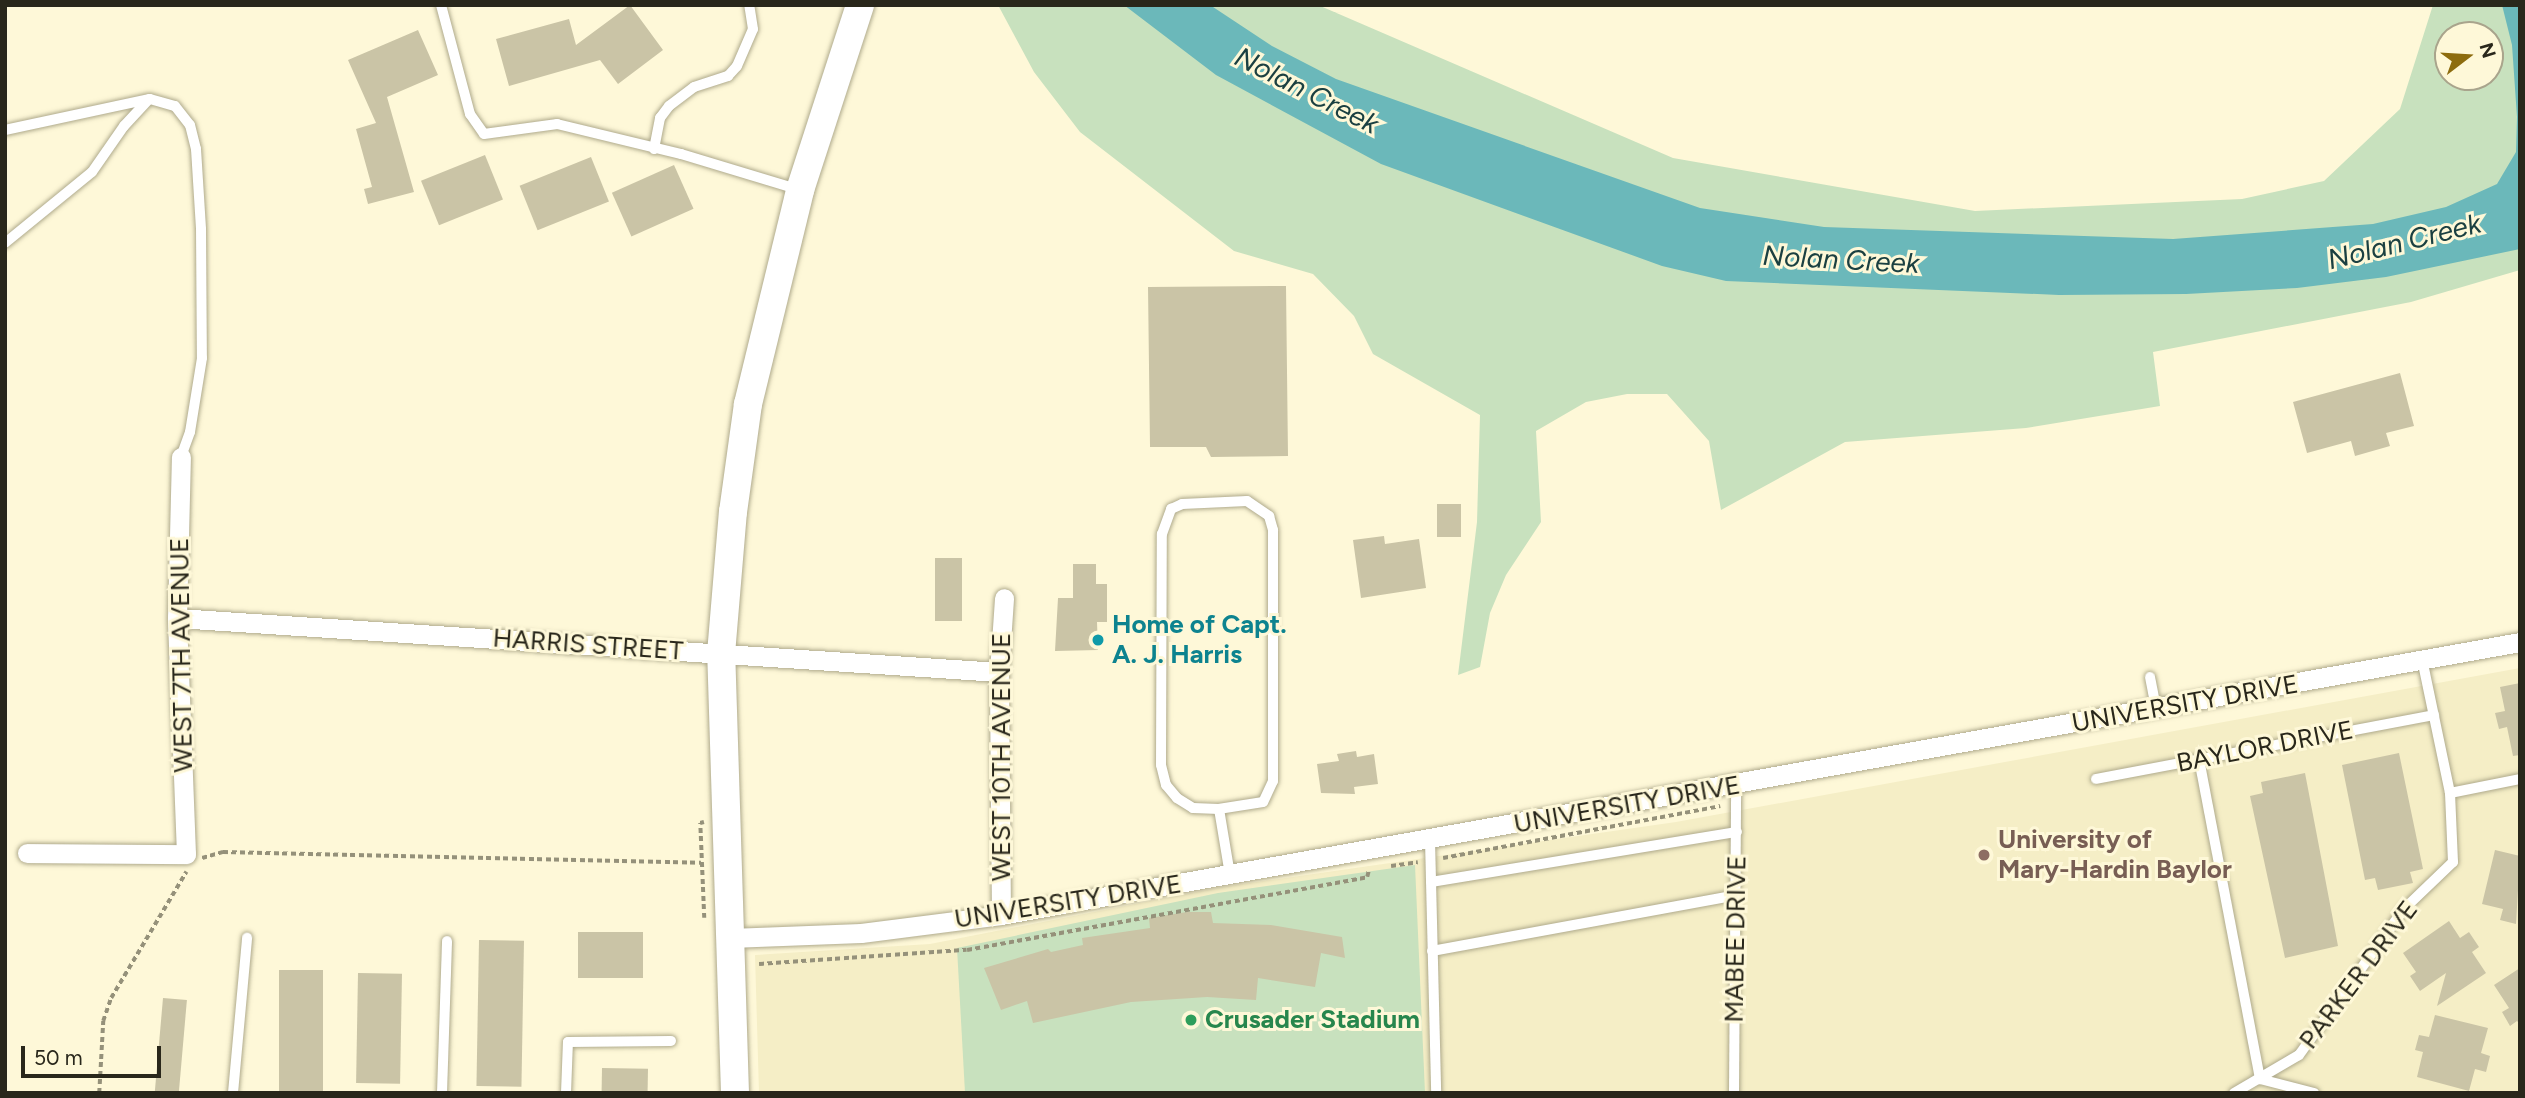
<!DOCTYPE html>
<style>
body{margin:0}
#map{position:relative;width:2525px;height:1098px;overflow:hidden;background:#fef8d8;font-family:Figtree,sans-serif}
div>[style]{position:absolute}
.built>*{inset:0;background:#f5eec6}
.green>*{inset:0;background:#c8e1be}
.water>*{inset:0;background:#6bb8ba}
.building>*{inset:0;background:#cac4a6;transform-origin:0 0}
.path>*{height:3.5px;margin-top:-1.75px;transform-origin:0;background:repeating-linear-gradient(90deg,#95917a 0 5px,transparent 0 8.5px)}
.roads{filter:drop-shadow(0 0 2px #afaa8c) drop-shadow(0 0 2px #afaa8c)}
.lane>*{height:10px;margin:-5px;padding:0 5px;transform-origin:5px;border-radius:5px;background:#fff}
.street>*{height:19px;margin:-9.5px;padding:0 9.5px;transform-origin:9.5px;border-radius:9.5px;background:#fff}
.secondary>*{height:28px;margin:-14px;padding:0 14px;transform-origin:14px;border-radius:14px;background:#fff}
.dots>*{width:19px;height:19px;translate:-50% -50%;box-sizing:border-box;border:4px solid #fef8d8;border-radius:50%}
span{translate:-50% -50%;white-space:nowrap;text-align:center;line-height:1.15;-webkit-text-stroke:6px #fef8d8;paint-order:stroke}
.culture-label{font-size:26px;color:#0d838f;font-weight:700}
.left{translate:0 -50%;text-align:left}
.street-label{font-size:26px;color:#29271b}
.education-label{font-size:26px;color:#785e54;font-weight:700}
.leisure-label{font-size:26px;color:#27864d;font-weight:700}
.water-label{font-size:28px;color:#1b4041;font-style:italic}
.frame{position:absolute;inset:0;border:7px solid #29271b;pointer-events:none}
.north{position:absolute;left:2434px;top:21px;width:70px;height:70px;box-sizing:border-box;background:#fef8d8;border:2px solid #a9a48c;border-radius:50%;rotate:73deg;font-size:19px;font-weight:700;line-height:28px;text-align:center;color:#29271b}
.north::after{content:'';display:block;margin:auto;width:24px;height:32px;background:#8d6c0e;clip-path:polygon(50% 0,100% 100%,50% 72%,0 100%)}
.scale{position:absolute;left:21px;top:1046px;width:140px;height:32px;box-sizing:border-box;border:4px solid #29271b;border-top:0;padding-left:9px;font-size:21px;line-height:24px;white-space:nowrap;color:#29271b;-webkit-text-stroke:5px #fef8d8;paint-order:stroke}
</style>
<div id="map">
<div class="built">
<i style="clip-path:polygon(2520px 668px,2520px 1093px,759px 1093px,755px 955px,930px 944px,1222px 887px,1676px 822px)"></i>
</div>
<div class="green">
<i style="clip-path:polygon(evenodd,998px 5px,1318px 5px,1673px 158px,1975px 211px,2242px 199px,2324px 181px,2400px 109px,2433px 5px,2520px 5px,2520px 270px,2411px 302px,2153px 352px,2160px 406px,2026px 428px,1845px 442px,1721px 510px,1709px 441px,1667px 394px,1627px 394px,1586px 402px,1536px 431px,1541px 522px,1506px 575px,1490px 613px,1480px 667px,1458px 675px,1477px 522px,1480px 415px,1373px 354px,1354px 316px,1313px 274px,1234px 251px,1080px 132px,1034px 72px,998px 5px,2448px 35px,2490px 35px,2490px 77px,2448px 77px,2448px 35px)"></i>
<i style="clip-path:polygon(1415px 865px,1425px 1093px,965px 1093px,957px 948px,1218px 893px)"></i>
</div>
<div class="water">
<i style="clip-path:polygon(1124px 5px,1210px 5px,1272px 46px,1336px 79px,1700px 208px,1824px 227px,2173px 239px,2373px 224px,2446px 207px,2497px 184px,2516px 152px,2517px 117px,2512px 45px,2502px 5px,2520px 5px,2520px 249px,2386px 277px,2297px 288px,2186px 294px,2059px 295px,1726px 281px,1662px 266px,1381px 164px,1216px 75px)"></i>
</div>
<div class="building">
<i style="clip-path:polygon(630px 5px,663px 50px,618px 84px,600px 60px,509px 86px,496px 39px,569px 19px,576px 45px)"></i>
<i style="clip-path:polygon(418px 30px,438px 75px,387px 97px,414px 192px,368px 204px,364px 189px,372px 187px,356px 129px,376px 123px,348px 60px)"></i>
<i style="left:485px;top:155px;width:48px;height:69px;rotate:68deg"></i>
<i style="left:591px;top:157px;width:48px;height:77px;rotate:68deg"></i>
<i style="left:674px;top:165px;width:48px;height:68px;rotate:66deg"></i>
<i style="clip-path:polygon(1286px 286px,1288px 456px,1211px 457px,1206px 447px,1150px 447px,1148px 287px)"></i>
<i style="clip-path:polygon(2400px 373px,2414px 426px,2386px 433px,2390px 446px,2355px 456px,2351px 441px,2307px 453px,2293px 402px)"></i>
<i style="left:1437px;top:504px;width:24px;height:33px"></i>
<i style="clip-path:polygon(1384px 536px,1385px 544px,1419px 539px,1426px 588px,1361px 598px,1353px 540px)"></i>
<i style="left:935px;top:558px;width:27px;height:63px"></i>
<i style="clip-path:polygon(1073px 564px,1096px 564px,1096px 584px,1107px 584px,1107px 622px,1097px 622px,1098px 650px,1055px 651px,1058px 598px,1073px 598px)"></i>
<i style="clip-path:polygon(2520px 683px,2520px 755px,2513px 756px,2507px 727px,2499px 729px,2495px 713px,2505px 711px,2500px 687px)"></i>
<i style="clip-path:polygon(1356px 751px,1357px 757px,1374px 754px,1378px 784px,1354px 787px,1355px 794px,1321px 793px,1317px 764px,1339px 761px,1337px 754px)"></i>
<i style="clip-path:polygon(2399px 753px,2423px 869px,2410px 872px,2413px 883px,2378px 890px,2375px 878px,2365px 880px,2342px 765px)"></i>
<i style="clip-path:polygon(2305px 773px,2338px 946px,2285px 958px,2250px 796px,2263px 793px,2261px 782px)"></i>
<i style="clip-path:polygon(2495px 850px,2520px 856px,2516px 924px,2500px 920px,2503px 909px,2482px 904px)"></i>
<i style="clip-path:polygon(1187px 912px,1211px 912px,1213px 923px,1271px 925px,1342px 937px,1345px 958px,1321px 953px,1315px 987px,1258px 978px,1256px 1000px,1207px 997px,1131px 1002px,1033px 1023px,1027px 1001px,1001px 1010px,984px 968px,1048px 949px,1051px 952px,1083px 945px,1082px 938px,1150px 928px,1149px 918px)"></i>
<i style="clip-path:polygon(2449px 921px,2460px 938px,2469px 932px,2479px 947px,2472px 952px,2486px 973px,2437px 1006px,2446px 973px,2420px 991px,2410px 976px,2416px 972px,2403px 953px)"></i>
<i style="left:578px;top:932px;width:65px;height:46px"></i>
<i style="left:479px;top:940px;width:45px;height:146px;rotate:1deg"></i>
<i style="clip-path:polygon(2520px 968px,2520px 1024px,2517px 1021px,2510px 1026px,2502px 1012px,2509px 1008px,2494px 985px)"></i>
<i style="left:279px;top:970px;width:44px;height:123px"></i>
<i style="left:358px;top:973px;width:44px;height:110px;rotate:1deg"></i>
<i style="left:163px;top:998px;width:24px;height:95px;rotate:5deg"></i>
<i style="clip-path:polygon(2435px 1015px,2488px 1028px,2481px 1053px,2490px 1056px,2486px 1072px,2475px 1069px,2469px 1091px,2417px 1077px,2423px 1052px,2415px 1050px,2419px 1035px,2429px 1037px)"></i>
<i style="left:602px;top:1068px;width:46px;height:25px;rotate:1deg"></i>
</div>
<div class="path">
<i style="left:202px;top:858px;width:22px;rotate:-16deg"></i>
<i style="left:223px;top:852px;width:478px;rotate:1.3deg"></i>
<i style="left:1443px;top:858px;width:282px;rotate:-10.6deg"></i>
<i style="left:1391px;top:866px;width:27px;rotate:-8deg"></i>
<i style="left:704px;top:918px;width:95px;rotate:-92.4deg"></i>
<i style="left:700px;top:823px;width:4px;rotate:-14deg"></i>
<i style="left:759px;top:964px;width:208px;rotate:-3.9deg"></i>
<i style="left:967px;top:950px;width:407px;rotate:-10.3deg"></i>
<i style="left:1367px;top:877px;width:8px;rotate:-76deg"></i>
<i style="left:99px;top:1093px;width:72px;rotate:-86.8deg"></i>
<i style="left:103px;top:1021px;width:24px;rotate:-71deg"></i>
<i style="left:111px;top:998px;width:147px;rotate:-59.2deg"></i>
</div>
<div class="roads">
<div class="lane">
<i style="left:441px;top:5px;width:113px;rotate:75.1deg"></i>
<i style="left:470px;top:114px;width:24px;rotate:55deg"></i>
<i style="left:484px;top:134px;width:74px;rotate:-7.8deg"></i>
<i style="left:557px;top:124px;width:128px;rotate:13.6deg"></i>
<i style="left:681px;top:154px;width:121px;rotate:16.8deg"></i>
<i style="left:5px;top:130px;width:148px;rotate:-12.1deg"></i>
<i style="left:150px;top:99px;width:26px;rotate:16deg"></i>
<i style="left:175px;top:106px;width:24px;rotate:52deg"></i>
<i style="left:190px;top:125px;width:25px;rotate:76deg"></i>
<i style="left:196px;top:149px;width:80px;rotate:86.4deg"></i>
<i style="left:201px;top:229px;width:129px;rotate:89.6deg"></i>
<i style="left:202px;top:358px;width:75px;rotate:99.2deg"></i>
<i style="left:190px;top:432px;width:27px;rotate:110deg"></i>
<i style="left:654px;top:149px;width:32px;rotate:-79deg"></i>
<i style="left:660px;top:118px;width:15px;rotate:-53deg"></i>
<i style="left:669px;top:106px;width:31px;rotate:-37deg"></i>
<i style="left:694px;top:87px;width:36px;rotate:-18deg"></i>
<i style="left:728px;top:76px;width:13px;rotate:-48deg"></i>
<i style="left:737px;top:66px;width:40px;rotate:-66.6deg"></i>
<i style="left:753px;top:29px;width:24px;rotate:-99deg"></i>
<i style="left:5px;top:243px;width:112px;rotate:-39.2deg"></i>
<i style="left:92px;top:172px;width:56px;rotate:-55.2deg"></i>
<i style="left:124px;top:126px;width:37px;rotate:-47deg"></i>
<i style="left:2150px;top:677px;width:32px;rotate:79deg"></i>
<i style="left:2199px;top:759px;width:326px;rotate:79.2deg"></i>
<i style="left:2096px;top:779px;width:344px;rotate:-10.7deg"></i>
<i style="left:2450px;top:793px;width:71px;rotate:-11.3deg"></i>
<i style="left:1219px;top:809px;width:26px;rotate:-178deg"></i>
<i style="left:1193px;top:808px;width:19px;rotate:-148deg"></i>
<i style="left:1177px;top:798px;width:17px;rotate:-130deg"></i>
<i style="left:1166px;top:785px;width:21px;rotate:-104deg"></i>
<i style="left:1161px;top:765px;width:231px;rotate:-89.8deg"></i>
<i style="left:1162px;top:534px;width:27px;rotate:-70deg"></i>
<i style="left:1171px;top:509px;width:12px;rotate:-24deg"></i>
<i style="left:1182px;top:504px;width:65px;rotate:-2.6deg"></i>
<i style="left:1247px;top:501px;width:27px;rotate:34deg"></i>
<i style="left:1269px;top:516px;width:15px;rotate:74deg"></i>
<i style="left:1273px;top:530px;width:251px;rotate:90deg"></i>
<i style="left:1273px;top:781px;width:23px;rotate:115deg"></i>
<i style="left:1263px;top:802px;width:45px;rotate:171deg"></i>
<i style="left:1219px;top:809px;width:67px;rotate:80.5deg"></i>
<i style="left:1430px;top:840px;width:253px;rotate:88.6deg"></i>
<i style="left:1431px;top:882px;width:310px;rotate:-9.3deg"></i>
<i style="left:1432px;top:951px;width:309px;rotate:-10.4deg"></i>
<i style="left:2260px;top:1079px;width:56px;rotate:14.5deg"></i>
<i style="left:233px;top:1093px;width:156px;rotate:-84.8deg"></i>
<i style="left:442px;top:1093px;width:152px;rotate:-88.1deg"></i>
<i style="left:566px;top:1093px;width:51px;rotate:-87.8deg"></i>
<i style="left:568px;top:1042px;width:103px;rotate:-0.6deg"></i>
<i style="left:1734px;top:1093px;width:307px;rotate:-89.6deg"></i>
<i style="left:2234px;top:1093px;width:75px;rotate:-30.3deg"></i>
<i style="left:2299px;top:1055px;width:180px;rotate:-54.3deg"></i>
<i style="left:2404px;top:909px;width:68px;rotate:-43.8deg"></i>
<i style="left:2453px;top:862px;width:69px;rotate:-92.5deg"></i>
<i style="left:2450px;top:793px;width:137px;rotate:-101.8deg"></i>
</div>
<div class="street">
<i style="left:177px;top:618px;width:824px;rotate:3.76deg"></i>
<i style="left:27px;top:853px;width:159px;rotate:0.4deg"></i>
<i style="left:186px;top:854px;width:236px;rotate:-92.2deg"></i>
<i style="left:177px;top:618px;width:161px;rotate:-88.6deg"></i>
<i style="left:1001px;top:915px;width:243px;rotate:-90.5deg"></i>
<i style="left:999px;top:672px;width:74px;rotate:-86.1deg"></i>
<i style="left:730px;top:938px;width:131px;rotate:-2.2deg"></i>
<i style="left:861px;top:933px;width:141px;rotate:-7.3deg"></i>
<i style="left:1001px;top:915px;width:1543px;rotate:-10.19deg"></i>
</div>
<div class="secondary">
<i style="left:735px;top:1093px;width:439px;rotate:-91.8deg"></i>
<i style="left:721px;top:654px;width:143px;rotate:-85.2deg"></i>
<i style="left:733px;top:512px;width:109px;rotate:-82.1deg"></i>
<i style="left:748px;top:404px;width:220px;rotate:-76.3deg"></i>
<i style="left:800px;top:190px;width:194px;rotate:-72deg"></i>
</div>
</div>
<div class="dots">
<i style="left:1098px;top:640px;background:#0f9aa8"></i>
<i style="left:1984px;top:855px;background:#8d6e63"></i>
<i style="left:1191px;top:1020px;background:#2e9e5b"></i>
</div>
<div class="culture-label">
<span class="left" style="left:1112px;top:640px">Home of Capt.<br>A. J. Harris</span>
</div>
<div class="street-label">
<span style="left:588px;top:645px;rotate:4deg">HARRIS STREET</span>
<span style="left:182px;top:655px;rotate:-91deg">WEST 7TH AVENUE</span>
<span style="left:2185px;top:704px;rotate:-10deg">UNIVERSITY DRIVE</span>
<span style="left:2265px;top:747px;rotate:-11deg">BAYLOR DRIVE</span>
<span style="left:1002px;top:757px;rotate:-90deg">WEST 10TH AVENUE</span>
<span style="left:1627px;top:805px;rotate:-10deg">UNIVERSITY DRIVE</span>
<span style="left:1068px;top:902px;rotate:-9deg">UNIVERSITY DRIVE</span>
<span style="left:1736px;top:939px;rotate:-89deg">MABEE DRIVE</span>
<span style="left:2359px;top:975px;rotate:-53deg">PARKER DRIVE</span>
</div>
<div class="education-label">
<span class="left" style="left:1998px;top:855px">University of<br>Mary-Hardin Baylor</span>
</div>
<div class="leisure-label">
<span class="left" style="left:1205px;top:1020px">Crusader Stadium</span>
</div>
<div class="water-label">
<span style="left:1307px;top:90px;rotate:27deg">Nolan Creek</span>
<span style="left:2404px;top:241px;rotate:-14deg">Nolan Creek</span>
<span style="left:1841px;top:259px;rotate:3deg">Nolan Creek</span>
</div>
<div class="frame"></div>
<div class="north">N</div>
<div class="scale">50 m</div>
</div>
